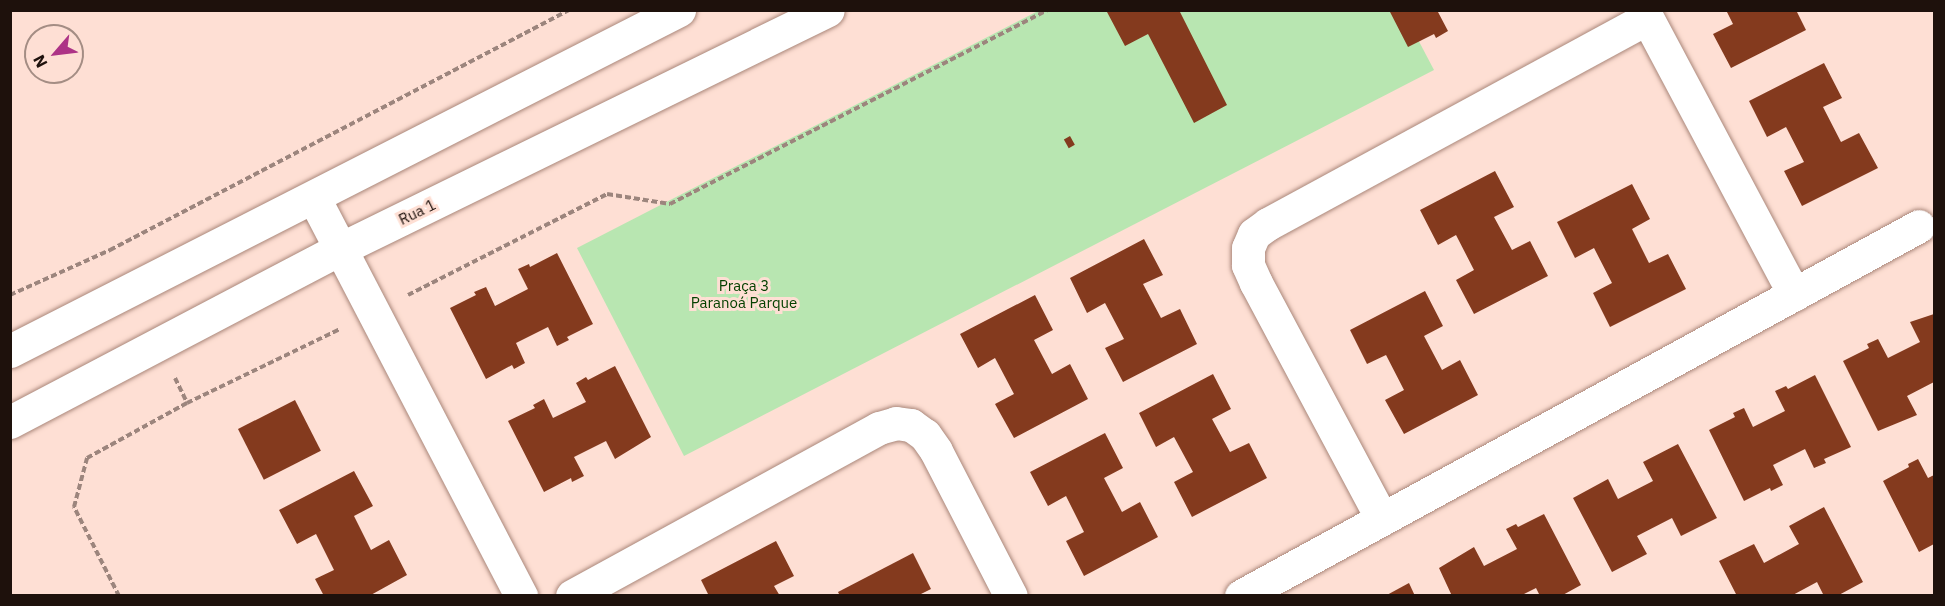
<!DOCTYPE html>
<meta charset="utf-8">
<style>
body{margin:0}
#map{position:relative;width:1945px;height:606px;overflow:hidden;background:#fedfd4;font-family:"IBM Plex Sans",sans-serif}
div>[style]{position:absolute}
.green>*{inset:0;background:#b8e6b1}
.building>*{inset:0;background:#843a1e;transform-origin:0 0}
.path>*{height:4px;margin-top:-2px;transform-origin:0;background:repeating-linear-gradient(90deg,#9c857d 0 6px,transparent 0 9px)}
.roads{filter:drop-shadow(0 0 2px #aa877a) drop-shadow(0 0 2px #aa877a)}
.minor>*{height:33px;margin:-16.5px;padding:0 16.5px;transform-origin:16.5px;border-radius:16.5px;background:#fff}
span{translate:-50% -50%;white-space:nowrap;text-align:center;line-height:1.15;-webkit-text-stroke:6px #fedfd4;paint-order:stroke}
.street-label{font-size:15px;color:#1e110c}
.park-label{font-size:15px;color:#054100}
.frame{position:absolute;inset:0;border:12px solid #1e110c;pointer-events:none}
.north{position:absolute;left:24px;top:24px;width:60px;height:60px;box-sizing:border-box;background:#fedfd4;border:2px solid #a48d84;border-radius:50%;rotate:242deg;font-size:16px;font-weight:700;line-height:24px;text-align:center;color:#1e110c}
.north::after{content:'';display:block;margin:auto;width:21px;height:27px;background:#ad3386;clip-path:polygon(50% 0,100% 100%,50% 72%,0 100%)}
</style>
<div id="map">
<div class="green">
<i style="clip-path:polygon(1038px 11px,1403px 11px,1434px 70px,684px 456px,577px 248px)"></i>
</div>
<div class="building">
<i style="clip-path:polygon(1111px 10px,1179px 10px,1227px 105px,1194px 123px,1148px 34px,1125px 46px,1107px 12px)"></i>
<i style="clip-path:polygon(1389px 10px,1442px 10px,1438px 12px,1448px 31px,1436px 38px,1434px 34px,1408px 47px)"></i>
<i style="clip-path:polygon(1726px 10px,1796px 10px,1806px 30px,1731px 68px,1713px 34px,1733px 24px)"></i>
<i style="clip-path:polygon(1824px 63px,1842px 98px,1823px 107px,1841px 142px,1859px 133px,1878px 168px,1802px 206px,1784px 171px,1804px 162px,1786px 127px,1767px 137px,1749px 101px)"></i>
<i style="left:1070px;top:136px;width:10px;height:7px;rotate:61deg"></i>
<i style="clip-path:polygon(1495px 171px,1514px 207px,1494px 217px,1512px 250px,1530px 241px,1548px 276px,1474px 314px,1456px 280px,1474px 270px,1456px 235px,1438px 245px,1420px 210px)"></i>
<i style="clip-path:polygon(1632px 184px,1650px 219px,1632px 229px,1649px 263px,1668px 254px,1686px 289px,1610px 327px,1593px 293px,1612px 283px,1594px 248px,1575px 258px,1557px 222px)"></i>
<i style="clip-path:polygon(1144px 239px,1163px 275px,1143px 284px,1161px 318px,1180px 309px,1197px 344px,1123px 382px,1105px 348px,1124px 339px,1105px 303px,1087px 313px,1070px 278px)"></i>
<i style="clip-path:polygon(557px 253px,593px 324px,567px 337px,569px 340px,557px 346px,548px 327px,516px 343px,525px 363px,514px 369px,512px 365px,486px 379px,450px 308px,476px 295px,474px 292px,486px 287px,495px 306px,528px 289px,518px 269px,529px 264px,530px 267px)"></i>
<i style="clip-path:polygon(1425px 291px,1443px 326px,1424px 336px,1442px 370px,1460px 360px,1478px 395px,1404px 434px,1385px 400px,1404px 390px,1386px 355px,1367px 364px,1350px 330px)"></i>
<i style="clip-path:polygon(1035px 295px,1053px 330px,1034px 340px,1052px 374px,1070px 364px,1088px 399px,1014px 438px,995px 404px,1014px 394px,995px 358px,978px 368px,960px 334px)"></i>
<i style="clip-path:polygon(1934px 314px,1934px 382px,1907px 396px,1917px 415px,1878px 431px,1843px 361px,1869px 348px,1867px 344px,1878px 339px,1888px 358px,1920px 342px,1910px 322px)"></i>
<i style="clip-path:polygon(615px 366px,651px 437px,615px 459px,606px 441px,574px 457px,584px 476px,572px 482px,571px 478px,544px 492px,508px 421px,535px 408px,533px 405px,544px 399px,553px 418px,586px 402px,576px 383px,586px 377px,588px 380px)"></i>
<i style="clip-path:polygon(1213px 374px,1231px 409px,1212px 419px,1230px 452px,1249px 443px,1267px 478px,1192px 517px,1174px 482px,1193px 472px,1174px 437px,1156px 447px,1139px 413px)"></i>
<i style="clip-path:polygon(1815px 375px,1851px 447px,1824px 459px,1826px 463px,1814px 468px,1805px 449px,1773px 465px,1783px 485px,1771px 491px,1770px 488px,1744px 501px,1709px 430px,1735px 417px,1733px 413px,1744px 408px,1753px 427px,1785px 411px,1775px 391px,1786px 386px,1788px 389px)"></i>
<i style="left:295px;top:400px;width:57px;height:64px;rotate:63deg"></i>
<i style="clip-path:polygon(1105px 433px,1123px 468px,1104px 478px,1122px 512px,1140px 502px,1158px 537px,1084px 576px,1066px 541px,1084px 532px,1066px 496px,1048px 506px,1030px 472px)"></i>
<i style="clip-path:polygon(1678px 444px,1717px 518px,1681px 536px,1672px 518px,1637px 536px,1647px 554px,1612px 572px,1573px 498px,1608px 479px,1618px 499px,1653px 481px,1643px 462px)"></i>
<i style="clip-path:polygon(1918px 459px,1928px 478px,1934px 475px,1934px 544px,1919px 552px,1883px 481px,1909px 467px,1908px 464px)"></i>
<i style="clip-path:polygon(354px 471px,373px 506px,354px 516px,371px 550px,389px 540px,407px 575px,369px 596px,324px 596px,315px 579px,334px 570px,316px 534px,297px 544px,279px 510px)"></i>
<i style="clip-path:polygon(1824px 507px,1863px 582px,1837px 596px,1824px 596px,1817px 582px,1791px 596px,1737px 596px,1719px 561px,1754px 544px,1764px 563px,1799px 544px,1789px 526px)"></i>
<i style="clip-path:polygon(1544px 514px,1581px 585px,1561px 596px,1540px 596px,1536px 588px,1520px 596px,1452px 596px,1439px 568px,1474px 547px,1484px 566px,1517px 549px,1506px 529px,1516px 524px,1518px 527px)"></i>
<i style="clip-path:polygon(776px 541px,794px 576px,774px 586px,780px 596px,709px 596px,701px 580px)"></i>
<i style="clip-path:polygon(913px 553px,931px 589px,917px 596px,840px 596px,838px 592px)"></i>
<i style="clip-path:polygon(1409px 583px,1415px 596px,1385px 596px)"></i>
</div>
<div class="path">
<i style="left:10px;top:295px;width:110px;rotate:-24.2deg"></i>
<i style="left:110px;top:250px;width:518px;rotate:-27.6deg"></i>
<i style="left:408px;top:295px;width:223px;rotate:-26.9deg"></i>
<i style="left:607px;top:194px;width:64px;rotate:9deg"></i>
<i style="left:670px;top:204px;width:425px;rotate:-27.2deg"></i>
<i style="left:175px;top:378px;width:28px;rotate:64deg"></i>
<i style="left:119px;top:596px;width:100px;rotate:-116.8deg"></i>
<i style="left:74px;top:507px;width:51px;rotate:-75.1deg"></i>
<i style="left:87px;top:458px;width:114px;rotate:-28.8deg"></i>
<i style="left:187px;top:403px;width:170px;rotate:-25.8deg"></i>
</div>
<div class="roads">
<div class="minor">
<i style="left:1643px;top:10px;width:322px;rotate:62deg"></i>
<i style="left:314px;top:198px;width:449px;rotate:62.5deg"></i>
<i style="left:10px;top:351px;width:751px;rotate:-27.01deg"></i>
<i style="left:10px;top:422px;width:373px;rotate:-27.7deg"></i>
<i style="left:340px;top:249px;width:543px;rotate:-26.09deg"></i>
<i style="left:1382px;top:519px;width:268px;rotate:-118.1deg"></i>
<i style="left:1256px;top:283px;width:20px;rotate:-114deg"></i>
<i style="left:1248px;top:265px;width:17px;rotate:-90deg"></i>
<i style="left:1248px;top:248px;width:15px;rotate:-67deg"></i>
<i style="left:1254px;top:234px;width:17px;rotate:-36deg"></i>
<i style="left:1268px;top:224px;width:431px;rotate:-28.5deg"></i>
<i style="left:572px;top:596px;width:350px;rotate:-28.7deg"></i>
<i style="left:879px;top:428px;width:18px;rotate:-16deg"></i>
<i style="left:896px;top:423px;width:15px;rotate:8deg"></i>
<i style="left:911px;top:425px;width:17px;rotate:36deg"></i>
<i style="left:925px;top:435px;width:19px;rotate:55deg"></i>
<i style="left:936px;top:451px;width:163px;rotate:62.7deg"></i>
<i style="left:1241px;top:596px;width:772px;rotate:-28.62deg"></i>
</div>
</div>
<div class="street-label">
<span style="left:417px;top:212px;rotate:-26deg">Rua 1</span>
</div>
<div class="park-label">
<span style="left:744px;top:294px">Praça 3<br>Paranoá Parque</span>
</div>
<div class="frame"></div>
<div class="north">N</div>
</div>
